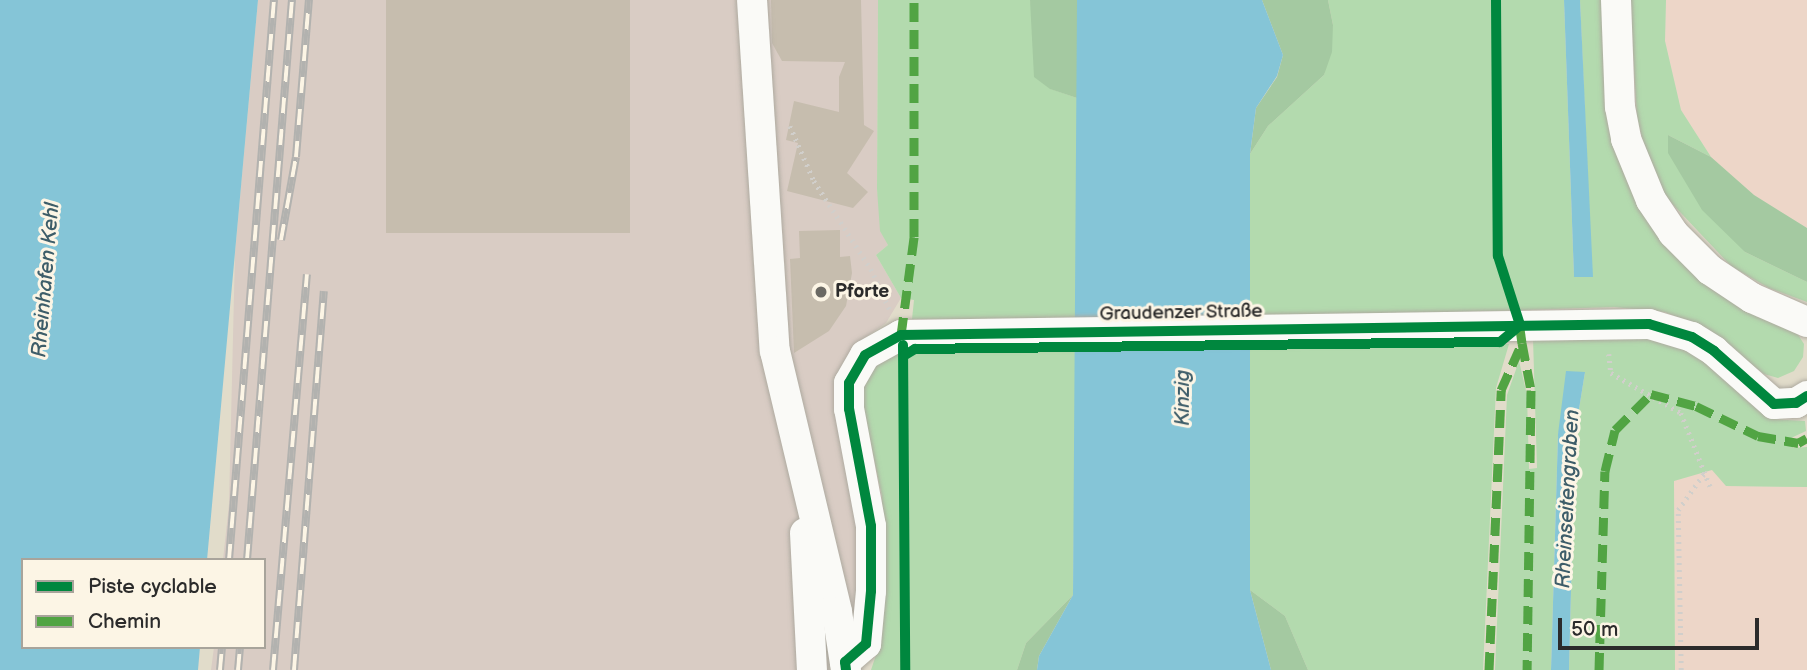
<!DOCTYPE html>
<meta charset="utf-8">
<style>
body{margin:0}
#map{position:relative;width:1807px;height:670px;overflow:hidden;background:#e1dcca;font-family:"Balsamiq Sans",sans-serif}
div>[style]{position:absolute}
.built>*{inset:0;background:#edd6c8}
.industrial>*{inset:0;background:#d9ccc4}
.green>*{inset:0;background:#b3daae}
.forest>*{inset:0;background:#a4c9a1}
.water>*{inset:0;background:#85c5d7}
.building>*{inset:0;background:#c6bdae;transform-origin:0 0}
.path>*{height:4.5px;margin-top:-2.25px;transform-origin:0;background:repeating-linear-gradient(90deg,#d1cfcb 0 2px,transparent 0 7px)}
.roads{filter:drop-shadow(0 0 2px #aeaaa0) drop-shadow(0 0 2px #aeaaa0)}
.minor>*{height:30px;margin:-15px;padding:0 15px;transform-origin:15px;border-radius:15px;background:#fafaf7}
.rail>*{height:8px;margin-top:-4px;transform-origin:0;background:repeating-linear-gradient(90deg,#fcf5e5 0 16px,#b2b2af 0 32px);box-sizing:border-box;border-block:2px solid #b2b2af}
.quiet>*{height:9px;margin-top:-4.5px;transform-origin:0;background:repeating-linear-gradient(90deg,#51a443 0 18px,transparent 0 27px)}
.cycleway>*{height:10px;margin:-5px;padding:0 5px;transform-origin:5px;border-radius:5px;background:#00873e}
.dots>*{width:19px;height:19px;translate:-50% -50%;box-sizing:border-box;border:4px solid #fcf5e5;border-radius:50%}
span{translate:-50% -50%;white-space:nowrap;text-align:center;line-height:1.15;-webkit-text-stroke:6px #fcf5e5;paint-order:stroke}
.poi-label{font-size:19px;color:#2b2b2b;font-weight:700}
.left{translate:0 -50%;text-align:left}
.street-label{font-size:19px;color:#2b2b2b}
.water-label{font-size:21px;color:#3d5d69;font-style:italic}
.legend{position:absolute;left:21px;top:558px;width:245px;height:91px;box-sizing:border-box;background:#fcf5e5;border:2px solid #a8a49b;margin:0;padding:9px 12px;list-style:none;font-size:21px;color:#2b2b2b}
.legend li{display:flex;align-items:center;gap:14px;height:35px}
.legend b{width:35px;border:2px solid #a8a49b}
.scale{position:absolute;left:1558px;top:618px;width:201px;height:32px;box-sizing:border-box;border:4px solid #2b2b2b;border-top:0;padding-left:9px;font-size:21px;line-height:24px;white-space:nowrap;color:#2b2b2b;-webkit-text-stroke:5px #fcf5e5;paint-order:stroke}
</style>
<div id="map">
<div class="built">
<i style="clip-path:polygon(1666px 0,1807px 0,1807px 228px,1754px 195px,1711px 157px,1681px 110px,1665px 41px)"></i>
<i style="clip-path:polygon(1713px 469px,1726px 486px,1807px 487px,1807px 670px,1675px 670px,1674px 481px)"></i>
</div>
<div class="industrial">
<i style="clip-path:polygon(258px 0,878px 0,877px 190px,888px 245px,876px 255px,901px 298px,886px 323px,856px 344px,860px 621px,828px 659px,829px 670px,211px 670px,214px 647px,264px 647px,264px 560px,223px 560px,229px 504px,235px 253px)"></i>
</div>
<div class="green">
<i style="clip-path:polygon(878px 0,1030px 0,1051px 89px,1080px 99px,1073px 595px,1026px 643px,1017px 670px,871px 670px,880px 643px,882px 496px,860px 394px,866px 375px,883px 354px,960px 349px,959px 319px,912px 319px,914px 300px,901px 298px,876px 255px,888px 245px,880px 231px,877px 189px)"></i>
<i style="clip-path:polygon(1328px 0,1564px 0,1574px 277px,1592px 277px,1580px 0,1603px 0,1607px 107px,1638px 202px,1795px 330px,1804px 344px,1803px 357px,1794px 371px,1778px 378px,1764px 374px,1700px 327px,1665px 312px,1614px 307px,1466px 312px,1466px 344px,1509px 344px,1496px 388px,1483px 670px,1308px 670px,1285px 616px,1250px 590px,1250px 154px,1268px 126px,1324px 75px,1333px 25px)"></i>
<i style="clip-path:polygon(1630px 0,1666px 0,1665px 41px,1681px 110px,1711px 157px,1668px 135px,1745px 252px,1807px 282px,1807px 302px,1769px 288px,1731px 266px,1664px 195px,1646px 154px,1637px 117px)"></i>
<i style="clip-path:polygon(1638px 332px,1675px 344px,1706px 362px,1771px 419px,1805px 421px,1806px 431px,1791px 438px,1793px 448px,1807px 447px,1807px 487px,1726px 486px,1712px 470px,1674px 481px,1675px 670px,1569px 670px,1575px 434px,1585px 372px,1558px 434px,1551px 670px,1495px 670px,1507px 395px,1519px 361px,1527px 395px,1529px 469px,1537px 468px,1533px 339px)"></i>
</div>
<div class="forest">
<i style="clip-path:polygon(1030px 0,1077px 0,1080px 99px,1050px 89px,1034px 77px)"></i>
<i style="clip-path:polygon(1262px 0,1328px 0,1333px 25px,1332px 52px,1324px 75px,1268px 126px,1250px 154px,1256px 108px,1277px 77px,1283px 55px)"></i>
<i style="clip-path:polygon(1668px 135px,1711px 157px,1754px 195px,1807px 228px,1807px 282px,1745px 252px,1702px 210px,1668px 153px)"></i>
<i style="clip-path:polygon(1250px 590px,1285px 616px,1308px 670px,1271px 670px)"></i>
<i style="clip-path:polygon(1073px 595px,1039px 656px,1037px 670px,1017px 670px,1026px 643px)"></i>
</div>
<div class="water">
<i style="clip-path:polygon(0 0,258px 0,207px 560px,23px 560px,23px 647px,200px 647px,198px 670px,0 670px)"></i>
<i style="clip-path:polygon(1077px 0,1262px 0,1283px 55px,1277px 76px,1256px 108px,1250px 154px,1250px 590px,1271px 670px,1037px 670px,1039px 656px,1073px 595px)"></i>
<i style="clip-path:polygon(1564px 0,1580px 0,1593px 277px,1574px 277px)"></i>
<i style="clip-path:polygon(1566px 371px,1585px 372px,1575px 434px,1569px 670px,1551px 670px,1558px 434px)"></i>
</div>
<div class="building">
<i style="left:386px;top:0;width:244px;height:233px"></i>
<i style="clip-path:polygon(771px 0,861px 0,864px 125px,874px 131px,847px 173px,868px 192px,853px 208px,787px 191px,798px 143px,786px 140px,794px 101px,839px 112px,839px 77px,845px 62px,782px 61px,772px 43px)"></i>
<i style="clip-path:polygon(840px 230px,840px 257px,850px 256px,852px 273px,846px 306px,829px 331px,794px 353px,790px 259px,800px 258px,799px 231px)"></i>
</div>
<div class="path">
<i style="left:790px;top:126px;width:60px;rotate:66.4deg"></i>
<i style="left:814px;top:181px;width:105px;rotate:57.1deg"></i>
<i style="left:871px;top:269px;width:47px;rotate:65.1deg"></i>
<i style="left:1609px;top:354px;width:19px;rotate:84deg"></i>
<i style="left:1611px;top:373px;width:81px;rotate:29.7deg"></i>
<i style="left:1681px;top:413px;width:79px;rotate:68.3deg"></i>
<i style="left:1681px;top:670px;width:160px;rotate:-91.1deg"></i>
<i style="left:1678px;top:510px;width:47px;rotate:-54.6deg"></i>
</div>
<div class="roads">
<div class="minor">
<i style="left:752px;top:0;width:352px;rotate:86.3deg"></i>
<i style="left:775px;top:351px;width:268px;rotate:76.6deg"></i>
<i style="left:837px;top:612px;width:59px;rotate:81.2deg"></i>
<i style="left:1616px;top:0;width:107px;rotate:87.9deg"></i>
<i style="left:1620px;top:107px;width:33px;rotate:79deg"></i>
<i style="left:1626px;top:139px;width:66px;rotate:67.7deg"></i>
<i style="left:1651px;top:200px;width:40px;rotate:56deg"></i>
<i style="left:1673px;top:233px;width:52px;rotate:45deg"></i>
<i style="left:1710px;top:270px;width:50px;rotate:33.7deg"></i>
<i style="left:1752px;top:298px;width:60px;rotate:23.6deg"></i>
<i style="left:805px;top:533px;width:137px;rotate:87.1deg"></i>
<i style="left:845px;top:662px;width:28px;rotate:-41deg"></i>
<i style="left:866px;top:644px;width:53px;rotate:-84.6deg"></i>
<i style="left:871px;top:591px;width:65px;rotate:-90deg"></i>
<i style="left:871px;top:526px;width:119px;rotate:-100.6deg"></i>
<i style="left:849px;top:409px;width:26px;rotate:-90deg"></i>
<i style="left:849px;top:383px;width:32px;rotate:-60deg"></i>
<i style="left:865px;top:355px;width:41px;rotate:-29.1deg"></i>
<i style="left:901px;top:335px;width:748px;rotate:-0.84deg"></i>
<i style="left:1649px;top:324px;width:45px;rotate:16.8deg"></i>
<i style="left:1692px;top:337px;width:26px;rotate:32deg"></i>
<i style="left:1714px;top:351px;width:80px;rotate:41.5deg"></i>
<i style="left:1774px;top:404px;width:22px;rotate:-3deg"></i>
<i style="left:1796px;top:403px;width:13px;rotate:-32deg"></i>
</div>
</div>
<div class="rail">
<i style="left:281px;top:240px;width:84px;rotate:-79.8deg"></i>
<i style="left:296px;top:157px;width:158px;rotate:-85.3deg"></i>
<i style="left:229px;top:560px;width:562px;rotate:-85.41deg"></i>
<i style="left:247px;top:560px;width:562px;rotate:-85.41deg"></i>
<i style="left:220px;top:670px;width:23px;rotate:-85deg"></i>
<i style="left:238px;top:670px;width:23px;rotate:-85deg"></i>
<i style="left:273px;top:670px;width:397px;rotate:-85.1deg"></i>
<i style="left:294px;top:670px;width:380px;rotate:-85.5deg"></i>
</div>
<div class="quiet">
<i style="left:901px;top:335px;width:99px;rotate:-82.4deg"></i>
<i style="left:914px;top:237px;width:237px;rotate:-90deg"></i>
<i style="left:1522px;top:343px;width:48px;rotate:79.2deg"></i>
<i style="left:1531px;top:390px;width:280px;rotate:90.8deg"></i>
<i style="left:1489px;top:670px;width:280px;rotate:-87.5deg"></i>
<i style="left:1501px;top:390px;width:51px;rotate:-65.9deg"></i>
<i style="left:1522px;top:343px;width:21px;rotate:-98deg"></i>
<i style="left:1599px;top:670px;width:199px;rotate:-88.3deg"></i>
<i style="left:1605px;top:471px;width:42px;rotate:-76.3deg"></i>
<i style="left:1615px;top:430px;width:51px;rotate:-45deg"></i>
<i style="left:1651px;top:394px;width:47px;rotate:14.9deg"></i>
<i style="left:1696px;top:406px;width:69px;rotate:25.8deg"></i>
<i style="left:1758px;top:436px;width:41px;rotate:9.9deg"></i>
<i style="left:1798px;top:443px;width:10px;rotate:-29deg"></i>
</div>
<div class="cycleway">
<i style="left:1496px;top:0;width:256px;rotate:89.6deg"></i>
<i style="left:1498px;top:256px;width:72px;rotate:72.3deg"></i>
<i style="left:903px;top:345px;width:325px;rotate:89.6deg"></i>
<i style="left:905px;top:355px;width:12px;rotate:-31deg"></i>
<i style="left:915px;top:349px;width:585px;rotate:-0.69deg"></i>
<i style="left:1500px;top:342px;width:26px;rotate:-40deg"></i>
<i style="left:846px;top:670px;width:8px;rotate:-97deg"></i>
<i style="left:845px;top:662px;width:28px;rotate:-41deg"></i>
<i style="left:866px;top:644px;width:53px;rotate:-84.6deg"></i>
<i style="left:871px;top:591px;width:65px;rotate:-90deg"></i>
<i style="left:871px;top:526px;width:119px;rotate:-100.6deg"></i>
<i style="left:849px;top:409px;width:26px;rotate:-90deg"></i>
<i style="left:849px;top:383px;width:32px;rotate:-60deg"></i>
<i style="left:865px;top:355px;width:41px;rotate:-29.1deg"></i>
<i style="left:901px;top:335px;width:748px;rotate:-0.84deg"></i>
<i style="left:1649px;top:324px;width:45px;rotate:16.8deg"></i>
<i style="left:1692px;top:337px;width:26px;rotate:32deg"></i>
<i style="left:1714px;top:351px;width:80px;rotate:41.5deg"></i>
<i style="left:1774px;top:404px;width:22px;rotate:-3deg"></i>
<i style="left:1796px;top:403px;width:13px;rotate:-32deg"></i>
</div>
<div class="dots">
<i style="left:821px;top:292px;background:#6b6963"></i>
</div>
<div class="poi-label">
<span class="left" style="left:835px;top:292px">Pforte</span>
</div>
<div class="street-label">
<span style="left:1181px;top:313px;rotate:-1deg">Graudenzer Straße</span>
</div>
<div class="water-label">
<span style="left:46px;top:280px;rotate:-85deg">Rheinhafen Kehl</span>
<span style="left:1183px;top:398px;rotate:-90deg">Kinzig</span>
<span style="left:1568px;top:499px;rotate:-87deg">Rheinseitengraben</span>
</div>
<ul class="legend">
<li><b style="height:9px;background:#00873e"></b>Piste cyclable</li>
<li><b style="height:9px;background:#51a443"></b>Chemin</li>
</ul>
<div class="scale">50 m</div>
</div>
